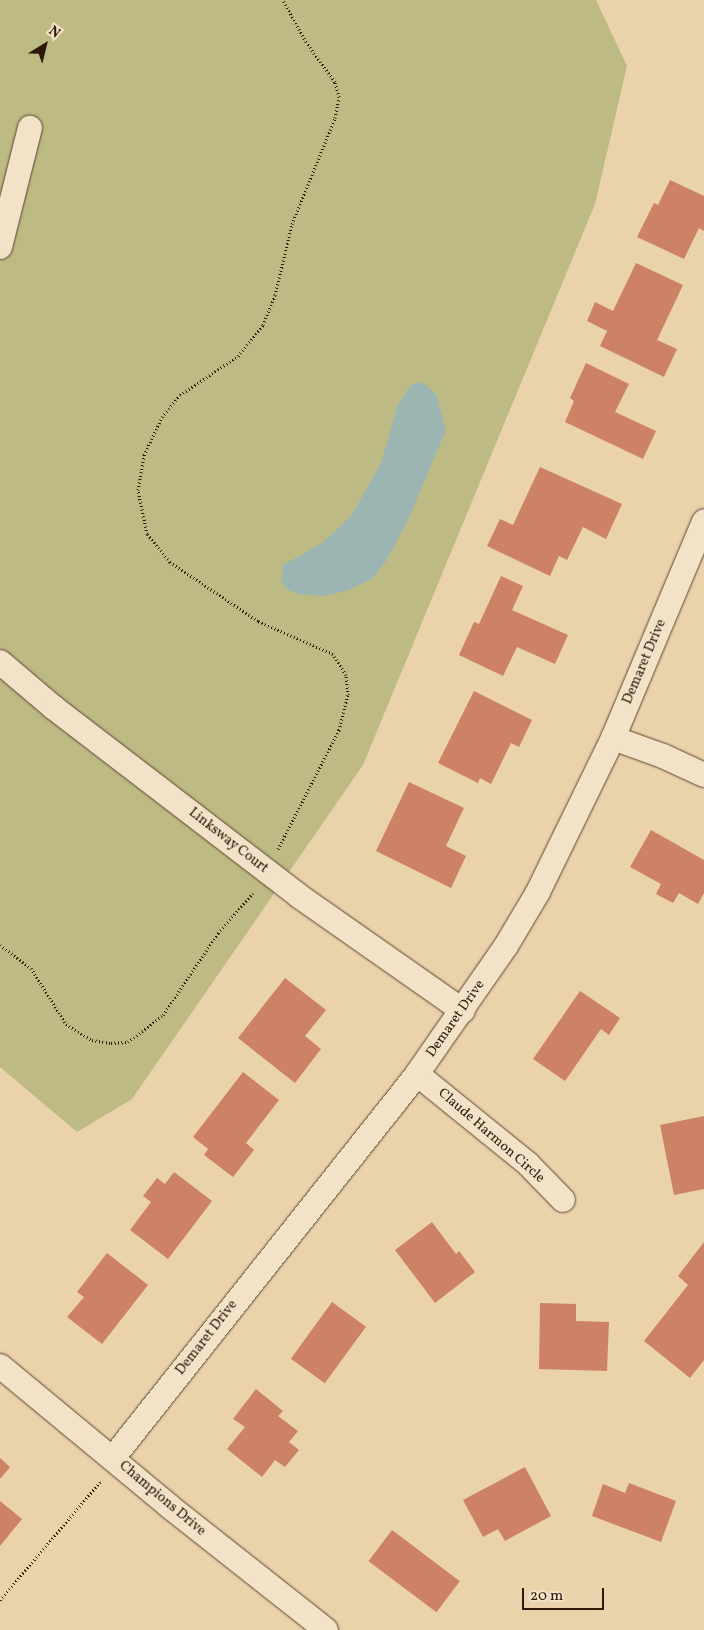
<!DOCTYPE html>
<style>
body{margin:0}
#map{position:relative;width:704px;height:1630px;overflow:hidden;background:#ead2ab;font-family:Vollkorn,serif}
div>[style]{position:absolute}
.green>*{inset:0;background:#beba84}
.water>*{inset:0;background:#9bb5b3}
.building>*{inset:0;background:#cd8265;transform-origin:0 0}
.path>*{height:3px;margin-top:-1.5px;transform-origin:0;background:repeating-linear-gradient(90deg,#301808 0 1px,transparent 0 3.5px)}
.roads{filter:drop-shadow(0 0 1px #5e4631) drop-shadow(0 0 1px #5e4631)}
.street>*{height:24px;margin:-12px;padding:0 12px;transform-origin:12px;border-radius:12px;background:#f1e2c8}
span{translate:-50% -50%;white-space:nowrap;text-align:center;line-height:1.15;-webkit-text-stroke:4px #f1e2c8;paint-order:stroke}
.street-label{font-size:14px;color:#301808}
.north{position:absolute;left:20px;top:20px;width:50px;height:50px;-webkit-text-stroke:4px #f1e2c8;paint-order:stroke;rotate:36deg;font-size:14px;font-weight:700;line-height:20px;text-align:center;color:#301808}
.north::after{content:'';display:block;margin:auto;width:18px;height:22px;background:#301808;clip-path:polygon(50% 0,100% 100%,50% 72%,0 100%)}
.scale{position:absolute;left:522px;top:1588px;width:82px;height:22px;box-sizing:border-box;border:2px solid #301808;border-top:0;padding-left:6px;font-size:15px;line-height:18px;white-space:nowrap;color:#301808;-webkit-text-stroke:4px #f1e2c8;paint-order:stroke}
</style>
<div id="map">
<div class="green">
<i style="clip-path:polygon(0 0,596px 0,627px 66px,595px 204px,363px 765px,132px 1099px,77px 1132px,0 1067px)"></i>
</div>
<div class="water">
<i style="clip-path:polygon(422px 382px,436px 394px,446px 430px,407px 522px,386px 561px,373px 578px,349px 590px,324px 596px,298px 594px,286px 589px,281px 581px,283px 565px,322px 543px,351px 516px,381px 463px,398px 404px,411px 385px)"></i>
</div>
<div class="building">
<i style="clip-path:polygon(670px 180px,704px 196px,704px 231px,699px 228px,684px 259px,637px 237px,654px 203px,658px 205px)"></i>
<i style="clip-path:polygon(636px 263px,683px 285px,657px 340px,677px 349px,664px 377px,600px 346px,607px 331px,587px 321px,595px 302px,613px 311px)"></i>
<i style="clip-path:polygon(586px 363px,629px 384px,615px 412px,656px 431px,643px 459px,565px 422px,574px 401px,570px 398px)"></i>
<i style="clip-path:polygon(540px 467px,622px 504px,606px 539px,583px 527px,567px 560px,559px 556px,550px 576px,487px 546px,500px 519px,513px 525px)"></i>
<i style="clip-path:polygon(501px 576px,523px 586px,512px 610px,568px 635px,555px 664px,517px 647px,503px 676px,459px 655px,474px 622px,479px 624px)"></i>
<i style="clip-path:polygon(474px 691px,532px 720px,519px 747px,511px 743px,491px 784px,480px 778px,478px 783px,438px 763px)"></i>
<i style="clip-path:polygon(409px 782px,464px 808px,446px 846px,466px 856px,451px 888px,376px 851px)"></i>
<i style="clip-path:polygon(651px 830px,704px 860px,704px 893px,698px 904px,679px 893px,673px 903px,656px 894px,661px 884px,630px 867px)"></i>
<i style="clip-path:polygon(285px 978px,326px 1010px,305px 1036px,321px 1049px,295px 1083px,238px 1038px)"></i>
<i style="clip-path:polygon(580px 991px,620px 1018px,609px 1035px,601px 1029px,565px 1081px,533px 1059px)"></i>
<i style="clip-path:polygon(243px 1072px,279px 1100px,246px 1143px,254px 1150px,233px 1177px,204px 1155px,208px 1149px,193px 1137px)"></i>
<i style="clip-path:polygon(704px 1116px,704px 1189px,674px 1195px,660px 1125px)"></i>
<i style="clip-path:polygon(174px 1172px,212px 1201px,168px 1259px,130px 1230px,151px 1202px,143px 1196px,157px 1178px,165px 1184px)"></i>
<i style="clip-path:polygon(432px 1222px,456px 1254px,459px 1251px,475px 1272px,435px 1303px,395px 1250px)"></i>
<i style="clip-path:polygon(704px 1242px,704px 1360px,690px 1378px,644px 1341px,688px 1285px,678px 1276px)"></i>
<i style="clip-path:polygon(107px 1253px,148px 1285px,102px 1344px,67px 1317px,84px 1297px,77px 1292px)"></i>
<i style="left:332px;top:1302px;width:42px;height:70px;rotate:36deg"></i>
<i style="clip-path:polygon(540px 1303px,576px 1304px,576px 1321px,609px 1322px,607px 1371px,539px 1369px)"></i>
<i style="clip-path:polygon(256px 1389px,283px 1411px,278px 1416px,298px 1431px,289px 1442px,299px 1450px,285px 1467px,275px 1460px,262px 1477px,227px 1449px,245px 1427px,233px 1419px)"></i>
<i style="clip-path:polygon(0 1458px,10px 1467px,0 1479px)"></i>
<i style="clip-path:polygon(525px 1467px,551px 1516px,505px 1541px,498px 1529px,483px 1537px,463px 1500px)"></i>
<i style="clip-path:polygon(629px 1483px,676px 1501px,661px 1542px,592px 1516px,603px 1484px,625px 1493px)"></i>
<i style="clip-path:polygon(0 1501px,22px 1519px,0 1546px)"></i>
<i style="left:392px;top:1530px;width:85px;height:39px;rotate:37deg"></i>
</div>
<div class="path">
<i style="left:278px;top:849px;width:134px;rotate:-62.9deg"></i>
<i style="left:339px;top:730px;width:36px;rotate:-76deg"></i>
<i style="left:348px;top:695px;width:20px;rotate:-96deg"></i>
<i style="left:346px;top:675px;width:25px;rotate:-122deg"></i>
<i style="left:333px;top:654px;width:82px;rotate:-156.3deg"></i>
<i style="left:258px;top:621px;width:106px;rotate:-146.2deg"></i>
<i style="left:170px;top:562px;width:36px;rotate:-129deg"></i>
<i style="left:147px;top:534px;width:45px;rotate:-101.6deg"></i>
<i style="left:138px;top:490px;width:36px;rotate:-80deg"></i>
<i style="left:144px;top:455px;width:42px;rotate:-64.7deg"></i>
<i style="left:162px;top:417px;width:28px;rotate:-51deg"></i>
<i style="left:180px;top:395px;width:70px;rotate:-33.9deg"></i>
<i style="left:238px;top:356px;width:40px;rotate:-51deg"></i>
<i style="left:263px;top:325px;width:32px;rotate:-68deg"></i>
<i style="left:275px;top:295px;width:73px;rotate:-76.5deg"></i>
<i style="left:292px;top:224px;width:114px;rotate:-67.9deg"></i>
<i style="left:335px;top:118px;width:21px;rotate:-79deg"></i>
<i style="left:339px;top:97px;width:16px;rotate:-105deg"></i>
<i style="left:335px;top:82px;width:49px;rotate:-125.9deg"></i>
<i style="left:306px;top:42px;width:48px;rotate:-118.7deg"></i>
<i style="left:0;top:945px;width:39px;rotate:37deg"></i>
<i style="left:31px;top:968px;width:66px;rotate:58deg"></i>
<i style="left:66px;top:1024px;width:31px;rotate:32deg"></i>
<i style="left:92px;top:1040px;width:19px;rotate:9deg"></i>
<i style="left:111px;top:1043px;width:17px;rotate:-3deg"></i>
<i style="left:128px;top:1042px;width:44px;rotate:-37.6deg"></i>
<i style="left:163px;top:1015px;width:99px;rotate:-56.1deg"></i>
<i style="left:218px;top:933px;width:53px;rotate:-48.8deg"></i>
<i style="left:0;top:1600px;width:155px;rotate:-49.7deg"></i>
</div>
<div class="roads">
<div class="street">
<i style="left:0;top:247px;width:123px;rotate:-75.9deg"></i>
<i style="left:0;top:662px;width:70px;rotate:40.3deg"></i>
<i style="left:53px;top:707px;width:310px;rotate:37.5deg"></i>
<i style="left:299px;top:896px;width:200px;rotate:35deg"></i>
<i style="left:613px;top:738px;width:53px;rotate:19.8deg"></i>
<i style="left:663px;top:756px;width:45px;rotate:24.9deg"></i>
<i style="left:417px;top:1074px;width:143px;rotate:39deg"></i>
<i style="left:528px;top:1164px;width:50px;rotate:45.8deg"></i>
<i style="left:0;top:1366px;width:219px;rotate:39.6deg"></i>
<i style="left:169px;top:1506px;width:200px;rotate:38.3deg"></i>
<i style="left:113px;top:1458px;width:490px;rotate:-51.6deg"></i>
<i style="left:417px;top:1074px;width:156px;rotate:-55.2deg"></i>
<i style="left:506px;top:946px;width:63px;rotate:-59.3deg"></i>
<i style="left:538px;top:892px;width:171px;rotate:-64deg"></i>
<i style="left:613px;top:738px;width:235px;rotate:-67.2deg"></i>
</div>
</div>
<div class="street-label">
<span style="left:645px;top:662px;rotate:-67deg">Demaret Drive</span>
<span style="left:228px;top:841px;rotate:38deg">Linksway Court</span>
<span style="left:456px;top:1019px;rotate:-55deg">Demaret Drive</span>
<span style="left:491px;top:1136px;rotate:41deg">Claude Harmon Circle</span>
<span style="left:207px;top:1338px;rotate:-52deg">Demaret Drive</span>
<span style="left:162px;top:1499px;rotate:40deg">Champions Drive</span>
</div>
<div class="north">N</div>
<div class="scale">20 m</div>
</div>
